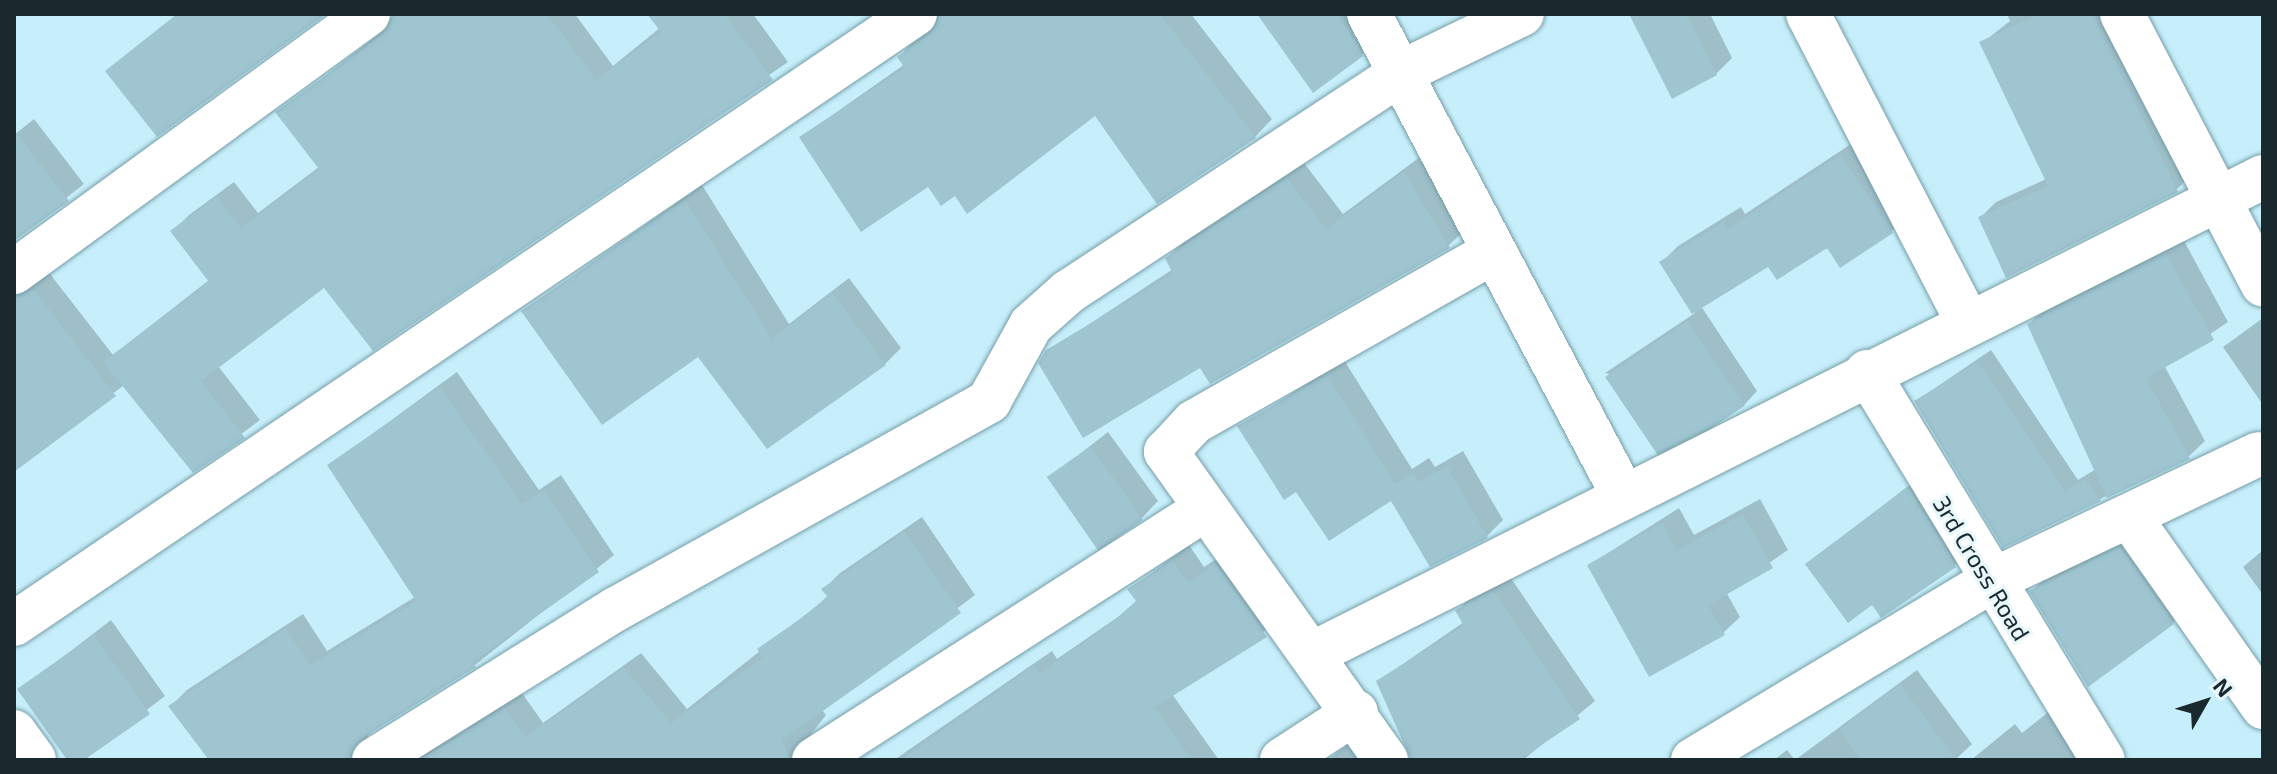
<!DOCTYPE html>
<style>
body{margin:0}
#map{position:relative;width:2277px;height:774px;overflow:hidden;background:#c7effb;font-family:"Exo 2",sans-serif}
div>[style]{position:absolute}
.shadow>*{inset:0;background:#0003}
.building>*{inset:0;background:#9ec5d0;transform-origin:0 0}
.roads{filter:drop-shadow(0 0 2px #779da8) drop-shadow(0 0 2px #779da8)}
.minor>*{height:44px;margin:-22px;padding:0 22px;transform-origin:22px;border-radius:22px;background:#fff}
.tertiary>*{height:44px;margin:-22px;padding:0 22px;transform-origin:22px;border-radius:22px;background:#fff}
span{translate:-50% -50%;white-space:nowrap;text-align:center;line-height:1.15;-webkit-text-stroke:6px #e7f7fc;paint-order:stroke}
.street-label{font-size:24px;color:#1a292d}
.frame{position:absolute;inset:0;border:16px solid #1a292d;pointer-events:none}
.north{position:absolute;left:2165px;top:662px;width:80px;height:80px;-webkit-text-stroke:6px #e7f7fc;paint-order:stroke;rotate:51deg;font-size:22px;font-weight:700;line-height:32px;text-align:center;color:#1a292d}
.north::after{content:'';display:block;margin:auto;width:28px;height:36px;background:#1a292d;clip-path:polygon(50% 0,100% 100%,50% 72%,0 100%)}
</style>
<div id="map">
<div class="shadow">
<i style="clip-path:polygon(575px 14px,613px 66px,677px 14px,753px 14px,788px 62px,373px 348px,325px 285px,218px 366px,260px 420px,193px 470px,124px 385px,14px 469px,14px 270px,21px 280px,50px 274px,113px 355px,209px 280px,173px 231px,189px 215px,234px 182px,258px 213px,319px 167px,278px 113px,402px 16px)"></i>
<i style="clip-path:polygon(939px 14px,1191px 14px,1272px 119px,1255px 137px,1095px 113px,955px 193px,801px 137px,905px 64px,899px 57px)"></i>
<i style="clip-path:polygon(1259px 14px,1360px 14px,1376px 40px,1362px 55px)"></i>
<i style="clip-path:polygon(1647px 14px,1710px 14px,1732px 58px,1716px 74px)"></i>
<i style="clip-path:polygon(2007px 14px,2116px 14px,2193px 174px,2176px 190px,1980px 218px,1996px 202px,2046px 179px,1982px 43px,2010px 21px)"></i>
<i style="clip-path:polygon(34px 119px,84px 184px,14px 239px,14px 135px)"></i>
<i style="clip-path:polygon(1857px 140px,1907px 216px,1891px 232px,1769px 264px,1701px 306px,1757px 391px,1744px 405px,1605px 373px,1695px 313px,1662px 262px,1678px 246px,1741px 207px,1745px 214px)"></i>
<i style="clip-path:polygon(1420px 157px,1465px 230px,1448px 246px,1201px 365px,1047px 352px,1173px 269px,1167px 258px,1184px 242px,1304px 163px,1343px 214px)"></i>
<i style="clip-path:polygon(702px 185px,789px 324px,849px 278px,901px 348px,885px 364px,523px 311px)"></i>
<i style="clip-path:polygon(2183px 239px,2228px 322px,2164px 365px,2205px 441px,2188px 457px,2004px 545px,1916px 401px,1991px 350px,2078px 480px,2096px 469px,2029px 324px,2045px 308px)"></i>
<i style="clip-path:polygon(2263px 318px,2263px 405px,2223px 347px)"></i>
<i style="clip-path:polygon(1344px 360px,1412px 469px,1429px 458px,1435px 467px,1463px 451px,1503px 520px,1487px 536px,1430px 564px,1392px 498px,1297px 490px,1240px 427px)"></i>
<i style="clip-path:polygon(457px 372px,539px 490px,561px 475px,614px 555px,475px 665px,371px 730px,364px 745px,374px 760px,211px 760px,171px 706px,187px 690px,303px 614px,327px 651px,415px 597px,330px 465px)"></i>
<i style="clip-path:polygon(1108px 432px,1158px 501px,1142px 518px,1050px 477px)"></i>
<i style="clip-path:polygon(1925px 473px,1971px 549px,1955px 565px,1873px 602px,1807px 564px)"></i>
<i style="clip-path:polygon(1760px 499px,1788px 550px,1726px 592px,1740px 617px,1723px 633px,1589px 565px,1679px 508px,1694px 535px)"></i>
<i style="clip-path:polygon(922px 517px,975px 595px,822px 710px,826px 715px,804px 743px,815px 760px,415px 760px,522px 693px,543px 723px,641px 653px,687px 709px,829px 596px,824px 589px,840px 573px)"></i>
<i style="clip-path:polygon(2137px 532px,2189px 607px,2173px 623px,2032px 591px,2048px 575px)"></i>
<i style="clip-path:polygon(1189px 545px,1204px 567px,1232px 549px,1282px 619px,1172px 694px,1219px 760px,894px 760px,1052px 651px,1057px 659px,1128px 610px,1138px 601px,1130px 589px)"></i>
<i style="clip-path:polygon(2263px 550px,2263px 595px,2243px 567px)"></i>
<i style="clip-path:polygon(1510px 577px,1595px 701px,1523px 760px,1412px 760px,1378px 681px,1464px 622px,1457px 611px,1473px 595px)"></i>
<i style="clip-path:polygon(111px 620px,165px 696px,81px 760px,70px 760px,20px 690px)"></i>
<i style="clip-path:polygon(1917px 670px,1972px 744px,1955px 760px,1795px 760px)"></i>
<i style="clip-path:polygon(2060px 703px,2105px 760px,1971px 760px,2015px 724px,2022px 733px)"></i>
<i style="clip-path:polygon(1363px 733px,1385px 760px,1328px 760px)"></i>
<i style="clip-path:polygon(1787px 750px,1795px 760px,1774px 760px)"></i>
</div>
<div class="building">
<i style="clip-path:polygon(177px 14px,326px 14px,157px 137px,105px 71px)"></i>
<i style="clip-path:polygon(393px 14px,547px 14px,596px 80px,661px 32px,647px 14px,725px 14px,773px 80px,373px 351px,324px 288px,201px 381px,245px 438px,193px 473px,103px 362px,209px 282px,170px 231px,217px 196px,241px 228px,319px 169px,275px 112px,383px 34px)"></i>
<i style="clip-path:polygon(940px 14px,1160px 14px,1256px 138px,1157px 204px,1095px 116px,967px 214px,955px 196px,941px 206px,928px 187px,861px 232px,799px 137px,905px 68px,897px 57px,930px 34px)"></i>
<i style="clip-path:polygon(1257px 14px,1338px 14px,1363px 56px,1313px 93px)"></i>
<i style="clip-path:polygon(1629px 14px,1686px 14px,1717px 75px,1672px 99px)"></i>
<i style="clip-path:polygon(2039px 14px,2092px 14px,2178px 192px,2006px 278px,1978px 217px,2048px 186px,1979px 42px)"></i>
<i style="clip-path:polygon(14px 131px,69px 201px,14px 241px)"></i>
<i style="clip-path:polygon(1840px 155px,1893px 233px,1840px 268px,1827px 248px,1777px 280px,1768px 267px,1692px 314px,1659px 262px,1724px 222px,1728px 229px)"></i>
<i style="clip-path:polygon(1404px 172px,1450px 248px,1210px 384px,1200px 368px,1083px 438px,1038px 363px,1046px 350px,1173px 274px,1165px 258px,1287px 178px,1326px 229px)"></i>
<i style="clip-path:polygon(685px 200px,772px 339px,832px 293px,886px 365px,767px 449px,698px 357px,602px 425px,521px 311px)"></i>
<i style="clip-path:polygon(2166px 254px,2214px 340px,2146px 378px,2190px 459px,2107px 498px,2027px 324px)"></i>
<i style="clip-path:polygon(33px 289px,116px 396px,14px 472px,14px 297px)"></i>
<i style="left:1688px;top:321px;width:102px;height:100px;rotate:56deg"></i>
<i style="clip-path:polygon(1978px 362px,2064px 491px,2085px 479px,2101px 501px,2003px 548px,1914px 401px)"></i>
<i style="clip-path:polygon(1327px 375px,1395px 484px,1412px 473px,1419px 482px,1447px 466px,1488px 538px,1430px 567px,1391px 501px,1329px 541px,1296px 492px,1284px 500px,1237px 426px)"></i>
<i style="clip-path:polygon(440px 387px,522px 504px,544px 490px,599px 572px,472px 662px,476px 667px,361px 739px,349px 760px,209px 760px,168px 706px,286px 629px,310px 665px,416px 601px,327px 465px)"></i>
<i style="left:1091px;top:446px;width:90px;height:54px;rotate:55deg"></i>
<i style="clip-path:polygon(1908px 487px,1956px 567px,1881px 618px,1872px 605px,1848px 623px,1805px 564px)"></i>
<i style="clip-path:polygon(1743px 514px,1773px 568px,1708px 605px,1725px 635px,1649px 677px,1587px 565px,1662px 523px,1677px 550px)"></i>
<i style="clip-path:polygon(905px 532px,961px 613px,782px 740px,789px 760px,421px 760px,505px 708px,526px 737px,624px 668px,671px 723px,763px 657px,757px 649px,813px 610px,827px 596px,821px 589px)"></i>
<i style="clip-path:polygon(2120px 547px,2174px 624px,2088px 687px,2029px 591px)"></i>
<i style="clip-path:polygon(1172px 560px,1188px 582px,1215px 564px,1267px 637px,1155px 707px,1192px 760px,901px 760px,1035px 665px,1040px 673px,1109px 625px,1136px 601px,1127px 589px)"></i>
<i style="clip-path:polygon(1493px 591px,1580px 719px,1519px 760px,1411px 760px,1376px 681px,1464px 626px,1455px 610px)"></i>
<i style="clip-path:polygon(94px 635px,150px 714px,84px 760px,67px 760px,17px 689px)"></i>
<i style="clip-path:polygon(1900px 684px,1956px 760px,1861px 760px,1839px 730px)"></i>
</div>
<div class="roads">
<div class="minor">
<i style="left:1369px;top:14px;width:542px;rotate:62.16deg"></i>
<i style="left:1808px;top:14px;width:348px;rotate:62.6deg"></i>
<i style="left:2122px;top:14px;width:305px;rotate:62.5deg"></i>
<i style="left:14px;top:272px;width:438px;rotate:-36.1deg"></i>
<i style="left:1867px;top:372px;width:454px;rotate:58.7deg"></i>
<i style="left:2131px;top:519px;width:230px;rotate:54.9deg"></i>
<i style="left:14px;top:624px;width:1088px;rotate:-34.1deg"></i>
<i style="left:1312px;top:654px;width:1064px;rotate:-26.64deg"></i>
<i style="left:374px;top:760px;width:285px;rotate:-32deg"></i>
<i style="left:616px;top:609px;width:427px;rotate:-29.1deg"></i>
<i style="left:989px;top:401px;width:87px;rotate:-61.1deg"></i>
<i style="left:1031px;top:325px;width:50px;rotate:-41.7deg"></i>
<i style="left:1068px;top:292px;width:402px;rotate:-33.3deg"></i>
<i style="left:1404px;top:71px;width:131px;rotate:-25.8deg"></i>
<i style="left:814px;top:760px;width:465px;rotate:-32.7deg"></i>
<i style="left:1282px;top:760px;width:88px;rotate:-33deg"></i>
<i style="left:1386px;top:760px;width:379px;rotate:-125.5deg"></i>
<i style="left:1166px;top:452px;width:41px;rotate:-47deg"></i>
<i style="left:1194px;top:422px;width:342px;rotate:-29.6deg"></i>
<i style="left:1693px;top:760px;width:345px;rotate:-31deg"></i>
<i style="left:1989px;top:582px;width:298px;rotate:-25.4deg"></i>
</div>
<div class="tertiary">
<i style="left:14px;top:732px;width:34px;rotate:54deg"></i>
</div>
</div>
<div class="street-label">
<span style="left:1982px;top:568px;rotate:59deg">3rd Cross Road</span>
</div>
<div class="frame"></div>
<div class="north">N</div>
</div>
